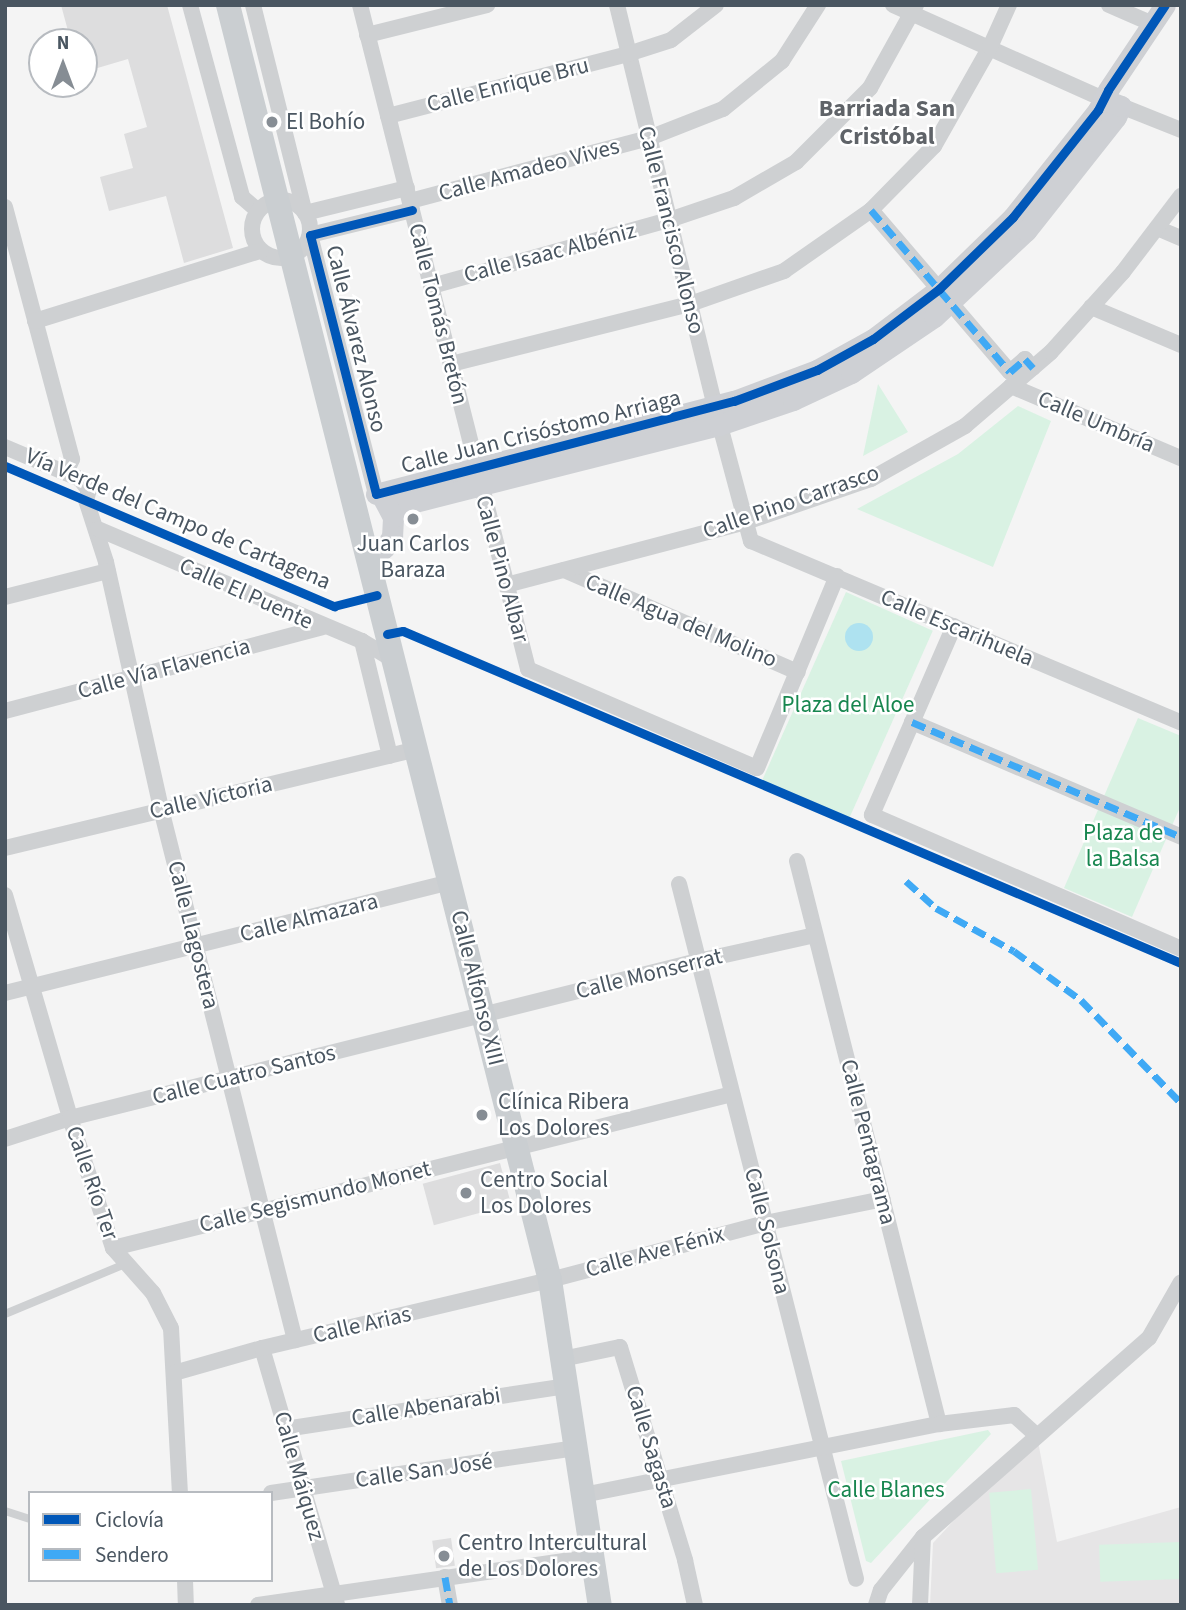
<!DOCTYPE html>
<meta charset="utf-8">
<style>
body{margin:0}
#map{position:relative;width:1186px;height:1610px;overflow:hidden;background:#f4f4f4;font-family:"Source Sans 3",sans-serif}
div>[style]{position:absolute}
.education>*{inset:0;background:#e6e5e6}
.green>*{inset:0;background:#d9f2e3;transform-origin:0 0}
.water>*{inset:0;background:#aee2f0}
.round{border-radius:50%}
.building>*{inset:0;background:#ddddde;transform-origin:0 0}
.lane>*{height:8px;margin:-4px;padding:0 4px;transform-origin:4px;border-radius:4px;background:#ced0d2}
.street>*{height:16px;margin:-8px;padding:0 8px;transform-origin:8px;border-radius:8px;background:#ced0d2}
.street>.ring{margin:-8px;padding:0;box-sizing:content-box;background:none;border:16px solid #ced0d2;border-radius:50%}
.secondary>*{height:21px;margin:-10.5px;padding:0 10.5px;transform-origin:10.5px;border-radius:10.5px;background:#ced0d4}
.primary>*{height:24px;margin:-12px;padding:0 12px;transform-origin:12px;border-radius:12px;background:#caced1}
.quiet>*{height:7px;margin-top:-3.5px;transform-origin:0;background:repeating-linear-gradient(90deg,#3fa9f5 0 14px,transparent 0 21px)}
.cycleway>*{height:9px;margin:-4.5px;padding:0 4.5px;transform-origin:4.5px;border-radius:4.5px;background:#0057b8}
.dots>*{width:19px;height:19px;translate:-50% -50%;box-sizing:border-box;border:4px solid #fff;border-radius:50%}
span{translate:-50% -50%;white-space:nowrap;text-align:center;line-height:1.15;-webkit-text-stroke:5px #fff;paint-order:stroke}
.street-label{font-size:23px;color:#4a5661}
.poi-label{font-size:23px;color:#4a5661}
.left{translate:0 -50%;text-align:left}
.park-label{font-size:23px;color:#17864f}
.neighbourhood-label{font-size:24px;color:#5f6368;font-weight:700}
.frame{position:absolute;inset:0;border:7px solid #4a5661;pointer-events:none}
.legend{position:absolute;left:28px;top:1491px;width:245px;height:91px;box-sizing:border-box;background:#fff;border:2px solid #b7bbc0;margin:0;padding:9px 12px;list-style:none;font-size:21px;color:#4a5661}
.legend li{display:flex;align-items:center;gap:14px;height:35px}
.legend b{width:35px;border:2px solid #b7bbc0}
.north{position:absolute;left:28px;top:28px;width:70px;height:70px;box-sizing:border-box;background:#fff;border:2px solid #b7bbc0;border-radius:50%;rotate:0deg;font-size:19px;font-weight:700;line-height:28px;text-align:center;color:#4a5661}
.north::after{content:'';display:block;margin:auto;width:24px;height:32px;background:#868d94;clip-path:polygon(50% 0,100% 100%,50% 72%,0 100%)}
</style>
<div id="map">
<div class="education">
<i style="clip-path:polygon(1037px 1436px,1057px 1542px,1181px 1507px,1181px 1605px,930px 1605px,933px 1543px,1010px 1460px)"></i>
</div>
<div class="green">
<i style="clip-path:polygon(878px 384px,908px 432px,863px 456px)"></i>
<i style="clip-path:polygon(1018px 406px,1051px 421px,993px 567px,857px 509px,958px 454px)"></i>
<i style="left:846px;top:592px;width:95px;height:206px;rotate:24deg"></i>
<i style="clip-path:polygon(1138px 718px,1181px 736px,1181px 805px,1132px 917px,1064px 888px)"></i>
<i style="clip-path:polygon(988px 1430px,991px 1434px,871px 1563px,866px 1561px,841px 1461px)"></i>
<i style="left:1031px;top:1489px;width:81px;height:42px;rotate:85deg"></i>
<i style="left:1180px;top:1542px;width:37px;height:81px;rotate:88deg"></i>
</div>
<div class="water">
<i class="round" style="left:845px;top:623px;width:28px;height:28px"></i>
</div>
<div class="building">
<i style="clip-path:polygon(61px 5px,167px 5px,233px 248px,184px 263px,166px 196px,109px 211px,100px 177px,133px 168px,124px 134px,147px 127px,128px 59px,84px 72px,84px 42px,71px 42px)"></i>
<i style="left:500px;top:1163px;width:43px;height:80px;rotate:75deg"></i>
<i style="left:451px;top:1538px;width:28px;height:19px;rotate:82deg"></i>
</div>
<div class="lane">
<i style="left:5px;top:1314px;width:130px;rotate:-22.6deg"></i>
<i style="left:5px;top:1511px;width:26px;rotate:18deg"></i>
</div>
<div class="street">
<i style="left:190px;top:5px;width:199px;rotate:74.8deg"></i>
<i style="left:242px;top:197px;width:21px;rotate:41deg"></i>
<i style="left:253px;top:5px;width:214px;rotate:76deg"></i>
<i style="left:305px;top:213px;width:105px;rotate:-13.8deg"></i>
<i style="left:360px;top:5px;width:685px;rotate:75.8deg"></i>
<i style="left:528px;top:669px;width:249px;rotate:23.4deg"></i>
<i style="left:757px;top:768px;width:208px;rotate:-67.4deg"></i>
<i style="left:617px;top:5px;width:414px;rotate:76.3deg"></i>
<i style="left:715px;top:407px;width:139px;rotate:75deg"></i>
<i style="left:751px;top:541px;width:467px;rotate:22.9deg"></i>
<i style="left:893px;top:5px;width:230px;rotate:24.1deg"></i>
<i style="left:1109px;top:5px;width:48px;rotate:23.4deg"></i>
<i style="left:367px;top:35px;width:124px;rotate:-14deg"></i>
<i style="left:1121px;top:106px;width:65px;rotate:21.8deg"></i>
<i style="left:388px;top:116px;width:248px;rotate:-14.5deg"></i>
<i style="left:628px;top:54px;width:45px;rotate:-18deg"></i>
<i style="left:671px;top:40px;width:57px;rotate:-37.9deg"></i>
<i class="ring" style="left:252px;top:200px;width:42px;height:42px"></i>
<i style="left:410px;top:201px;width:247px;rotate:-14.8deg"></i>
<i style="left:649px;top:138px;width:79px;rotate:-21.4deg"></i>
<i style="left:723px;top:109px;width:76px;rotate:-39.1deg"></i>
<i style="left:782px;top:61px;width:67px;rotate:-57.3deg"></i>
<i style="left:5px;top:207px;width:261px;rotate:75.1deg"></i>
<i style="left:72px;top:459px;width:15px;rotate:113deg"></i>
<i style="left:871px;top:210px;width:213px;rotate:49.4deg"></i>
<i style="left:1010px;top:372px;width:20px;rotate:-41deg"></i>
<i style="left:1025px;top:359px;width:12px;rotate:48deg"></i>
<i style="left:1157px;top:228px;width:26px;rotate:23deg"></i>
<i style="left:432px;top:286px;width:246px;rotate:-15.6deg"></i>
<i style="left:669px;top:220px;width:69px;rotate:-18.7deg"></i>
<i style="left:734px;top:198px;width:72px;rotate:-30.1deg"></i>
<i style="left:796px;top:162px;width:105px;rotate:-45deg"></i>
<i style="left:870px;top:88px;width:95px;rotate:-61deg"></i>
<i style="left:1091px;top:307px;width:98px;rotate:22.9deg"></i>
<i style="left:35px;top:321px;width:236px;rotate:-17.3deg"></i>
<i style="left:451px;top:364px;width:246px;rotate:-14.1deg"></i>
<i style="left:690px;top:304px;width:100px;rotate:-19.3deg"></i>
<i style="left:784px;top:271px;width:106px;rotate:-35deg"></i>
<i style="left:871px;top:210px;width:90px;rotate:-45.5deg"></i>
<i style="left:934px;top:146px;width:114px;rotate:-60.5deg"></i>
<i style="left:990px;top:47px;width:46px;rotate:-65.7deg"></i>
<i style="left:1011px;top:386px;width:185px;rotate:23deg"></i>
<i style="left:5px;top:447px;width:82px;rotate:23.1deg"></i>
<i style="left:80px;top:479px;width:14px;rotate:51deg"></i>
<i style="left:89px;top:490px;width:10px;rotate:107deg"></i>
<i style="left:86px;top:500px;width:65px;rotate:72.1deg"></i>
<i style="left:106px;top:562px;width:253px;rotate:77.4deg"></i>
<i style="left:161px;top:809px;width:548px;rotate:75.84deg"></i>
<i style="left:376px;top:494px;width:267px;rotate:-104.3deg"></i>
<i style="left:310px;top:235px;width:105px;rotate:-13.8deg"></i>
<i style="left:98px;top:529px;width:287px;rotate:23deg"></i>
<i style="left:362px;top:641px;width:37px;rotate:31deg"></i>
<i style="left:564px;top:570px;width:255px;rotate:23.6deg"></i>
<i style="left:506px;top:585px;width:248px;rotate:-14.7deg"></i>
<i style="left:746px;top:522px;width:132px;rotate:-19deg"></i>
<i style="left:871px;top:479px;width:108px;rotate:-29.4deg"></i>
<i style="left:965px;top:426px;width:113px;rotate:-40.7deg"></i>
<i style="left:1051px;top:352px;width:108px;rotate:-48deg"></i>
<i style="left:1123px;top:272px;width:96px;rotate:-52.7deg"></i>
<i style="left:5px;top:597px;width:106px;rotate:-14.2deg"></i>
<i style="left:954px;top:626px;width:206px;rotate:113.5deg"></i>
<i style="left:872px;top:815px;width:337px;rotate:23.4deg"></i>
<i style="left:362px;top:641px;width:118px;rotate:76.3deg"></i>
<i style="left:5px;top:711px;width:328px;rotate:-14.8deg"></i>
<i style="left:912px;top:722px;width:293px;rotate:23.1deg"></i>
<i style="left:5px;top:848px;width:423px;rotate:-13.5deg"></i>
<i style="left:797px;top:861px;width:581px;rotate:75.84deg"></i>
<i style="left:679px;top:884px;width:717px;rotate:75.71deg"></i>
<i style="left:5px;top:895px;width:232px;rotate:73.7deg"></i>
<i style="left:70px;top:1118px;width:137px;rotate:71.7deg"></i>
<i style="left:113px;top:1248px;width:60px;rotate:48.4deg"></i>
<i style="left:153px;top:1293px;width:39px;rotate:63deg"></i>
<i style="left:171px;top:1328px;width:165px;rotate:86.9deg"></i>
<i style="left:5px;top:993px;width:459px;rotate:-14deg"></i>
<i style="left:5px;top:1139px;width:68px;rotate:-17.9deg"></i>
<i style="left:70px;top:1118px;width:647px;rotate:-14.04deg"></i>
<i style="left:698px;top:961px;width:120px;rotate:-12.5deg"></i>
<i style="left:113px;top:1248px;width:638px;rotate:-13.97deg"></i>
<i style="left:262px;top:1348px;width:268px;rotate:73.7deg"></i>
<i style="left:562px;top:1359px;width:59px;rotate:-11.7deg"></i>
<i style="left:620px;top:1347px;width:223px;rotate:73deg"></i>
<i style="left:685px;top:1560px;width:46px;rotate:77.5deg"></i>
<i style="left:174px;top:1373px;width:91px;rotate:-15.9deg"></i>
<i style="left:262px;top:1348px;width:296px;rotate:-13.3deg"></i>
<i style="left:550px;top:1280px;width:222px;rotate:-14.8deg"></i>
<i style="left:765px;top:1223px;width:120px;rotate:-11.5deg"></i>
<i style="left:285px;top:1429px;width:284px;rotate:-8.7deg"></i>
<i style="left:271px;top:1493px;width:308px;rotate:-8.4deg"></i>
<i style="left:583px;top:1495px;width:363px;rotate:-11.3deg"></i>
<i style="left:939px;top:1424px;width:76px;rotate:-6.8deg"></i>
<i style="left:1014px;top:1415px;width:30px;rotate:42deg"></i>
<i style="left:445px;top:1577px;width:28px;rotate:80deg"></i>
<i style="left:185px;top:1580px;width:25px;rotate:88deg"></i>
<i style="left:258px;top:1605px;width:337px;rotate:-8.2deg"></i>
<i style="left:876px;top:1605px;width:16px;rotate:-72deg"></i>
<i style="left:881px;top:1590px;width:68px;rotate:-51.6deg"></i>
<i style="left:923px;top:1537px;width:301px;rotate:-41.4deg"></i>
<i style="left:1149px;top:1338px;width:64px;rotate:-60.3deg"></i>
<i style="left:920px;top:1605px;width:68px;rotate:-87.5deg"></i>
</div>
<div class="secondary">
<i style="left:376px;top:494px;width:370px;rotate:-14.6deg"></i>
<i style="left:734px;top:401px;width:89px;rotate:-20.5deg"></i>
<i style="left:817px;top:370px;width:64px;rotate:-29deg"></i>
<i style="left:873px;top:339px;width:83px;rotate:-37.1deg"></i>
<i style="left:939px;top:289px;width:103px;rotate:-44.2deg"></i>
<i style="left:1013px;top:217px;width:137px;rotate:-51.5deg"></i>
<i style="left:1098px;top:110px;width:22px;rotate:-63deg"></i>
<i style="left:1108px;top:90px;width:102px;rotate:-56.2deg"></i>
<i style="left:391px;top:508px;width:338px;rotate:-14.2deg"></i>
<i style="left:719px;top:425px;width:78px;rotate:-18.7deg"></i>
<i style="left:793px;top:400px;width:64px;rotate:-25deg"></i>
<i style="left:851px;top:373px;width:100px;rotate:-34deg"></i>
<i style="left:934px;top:317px;width:126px;rotate:-43.1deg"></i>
<i style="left:1026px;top:231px;width:145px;rotate:-51.7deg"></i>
<i style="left:1116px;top:117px;width:12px;rotate:-66deg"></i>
<i style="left:1121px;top:106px;width:19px;rotate:-159deg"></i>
<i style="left:368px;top:558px;width:19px;rotate:-32deg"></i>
<i style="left:384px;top:548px;width:14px;rotate:-54deg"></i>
<i style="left:392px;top:537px;width:20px;rotate:-87deg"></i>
<i style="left:393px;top:517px;width:21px;rotate:-118deg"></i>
</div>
<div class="primary">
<i style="left:228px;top:5px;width:1315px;rotate:75.83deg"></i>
<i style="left:550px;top:1280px;width:329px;rotate:81.3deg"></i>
</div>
<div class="quiet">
<i style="left:871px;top:210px;width:213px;rotate:49.4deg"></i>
<i style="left:1010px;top:372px;width:20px;rotate:-41deg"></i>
<i style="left:1025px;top:359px;width:12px;rotate:48deg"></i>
<i style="left:912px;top:722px;width:293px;rotate:23.1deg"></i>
<i style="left:906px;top:881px;width:40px;rotate:42deg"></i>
<i style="left:936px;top:908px;width:89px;rotate:28.9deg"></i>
<i style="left:1014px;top:951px;width:83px;rotate:36.2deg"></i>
<i style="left:1081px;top:1000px;width:144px;rotate:45.8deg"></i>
<i style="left:445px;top:1577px;width:28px;rotate:80deg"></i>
</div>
<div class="cycleway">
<i style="left:412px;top:210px;width:105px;rotate:166.2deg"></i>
<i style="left:310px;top:235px;width:267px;rotate:75.7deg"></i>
<i style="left:376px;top:494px;width:370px;rotate:-14.6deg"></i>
<i style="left:734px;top:401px;width:89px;rotate:-20.5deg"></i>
<i style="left:817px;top:370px;width:64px;rotate:-29deg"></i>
<i style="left:873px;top:339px;width:83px;rotate:-37.1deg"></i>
<i style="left:939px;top:289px;width:103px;rotate:-44.2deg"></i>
<i style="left:1013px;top:217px;width:137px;rotate:-51.5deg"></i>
<i style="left:1098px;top:110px;width:22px;rotate:-63deg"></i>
<i style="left:1108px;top:90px;width:102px;rotate:-56.2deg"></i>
<i style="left:5px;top:466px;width:358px;rotate:23.1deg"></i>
<i style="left:334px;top:606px;width:44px;rotate:-14.3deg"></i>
<i style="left:387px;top:634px;width:16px;rotate:-11deg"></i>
<i style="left:403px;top:631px;width:846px;rotate:23.11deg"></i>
</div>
<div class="dots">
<i style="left:272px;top:122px;background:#868d94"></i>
<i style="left:413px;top:519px;background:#868d94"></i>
<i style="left:482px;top:1115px;background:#868d94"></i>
<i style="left:466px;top:1193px;background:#868d94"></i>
<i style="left:444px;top:1556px;background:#868d94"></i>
</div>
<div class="street-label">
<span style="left:508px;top:85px;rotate:-14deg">Calle Enrique Bru</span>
<span style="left:529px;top:170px;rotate:-15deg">Calle Amadeo Vives</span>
<span style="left:671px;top:230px;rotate:76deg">Calle Francisco Alonso</span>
<span style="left:550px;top:253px;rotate:-15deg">Calle Isaac Albéniz</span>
<span style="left:438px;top:314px;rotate:76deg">Calle Tomás Bretón</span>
<span style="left:356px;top:339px;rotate:76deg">Calle Álvarez Alonso</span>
<span style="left:1096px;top:422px;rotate:23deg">Calle Umbría</span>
<span style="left:541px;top:432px;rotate:-14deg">Calle Juan Crisóstomo Arriaga</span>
<span style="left:791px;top:502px;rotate:-19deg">Calle Pino Carrasco</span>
<span style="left:178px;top:519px;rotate:23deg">Vía Verde del Campo de Cartagena</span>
<span style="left:502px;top:569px;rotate:75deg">Calle Pino Albar</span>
<span style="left:246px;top:594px;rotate:24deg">Calle El Puente</span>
<span style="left:681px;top:621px;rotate:23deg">Calle Agua del Molino</span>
<span style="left:957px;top:628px;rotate:23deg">Calle Escarihuela</span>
<span style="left:164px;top:669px;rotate:-15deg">Calle Vía Flavencia</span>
<span style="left:211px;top:798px;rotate:-13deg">Calle Victoria</span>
<span style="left:309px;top:918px;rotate:-14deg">Calle Almazara</span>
<span style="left:193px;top:935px;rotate:76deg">Calle Llagostera</span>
<span style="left:649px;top:974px;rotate:-14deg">Calle Monserrat</span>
<span style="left:477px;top:988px;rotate:76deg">Calle Alfonso XIII</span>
<span style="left:244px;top:1075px;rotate:-14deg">Calle Cuatro Santos</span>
<span style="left:868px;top:1142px;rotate:76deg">Calle Pentagrama</span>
<span style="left:92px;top:1183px;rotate:71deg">Calle Río Ter</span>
<span style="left:315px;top:1197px;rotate:-14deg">Calle Segismundo Monet</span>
<span style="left:767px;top:1231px;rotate:76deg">Calle Solsona</span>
<span style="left:655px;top:1252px;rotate:-15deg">Calle Ave Fénix</span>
<span style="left:362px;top:1325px;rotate:-13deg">Calle Arias</span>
<span style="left:426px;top:1407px;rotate:-9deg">Calle Abenarabi</span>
<span style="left:651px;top:1447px;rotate:73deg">Calle Sagasta</span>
<span style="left:424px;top:1471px;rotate:-8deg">Calle San José</span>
<span style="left:299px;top:1476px;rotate:74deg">Calle Máiquez</span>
</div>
<div class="poi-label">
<span class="left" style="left:286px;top:122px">El Bohío</span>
<span style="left:413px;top:557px">Juan Carlos<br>Baraza</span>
<span class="left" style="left:498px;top:1115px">Clínica Ribera<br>Los Dolores</span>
<span class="left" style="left:480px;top:1193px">Centro Social<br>Los Dolores</span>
<span class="left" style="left:458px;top:1556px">Centro Intercultural<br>de Los Dolores</span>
</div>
<div class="park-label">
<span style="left:848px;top:705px">Plaza del Aloe</span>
<span style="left:1123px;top:846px">Plaza de<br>la Balsa</span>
<span style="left:886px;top:1490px">Calle Blanes</span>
</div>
<div class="neighbourhood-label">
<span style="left:887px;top:123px">Barriada San<br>Cristóbal</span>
</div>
<div class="frame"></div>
<ul class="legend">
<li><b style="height:9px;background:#0057b8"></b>Ciclovía</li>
<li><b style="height:9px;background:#3fa9f5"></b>Sendero</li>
</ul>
<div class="north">N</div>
</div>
